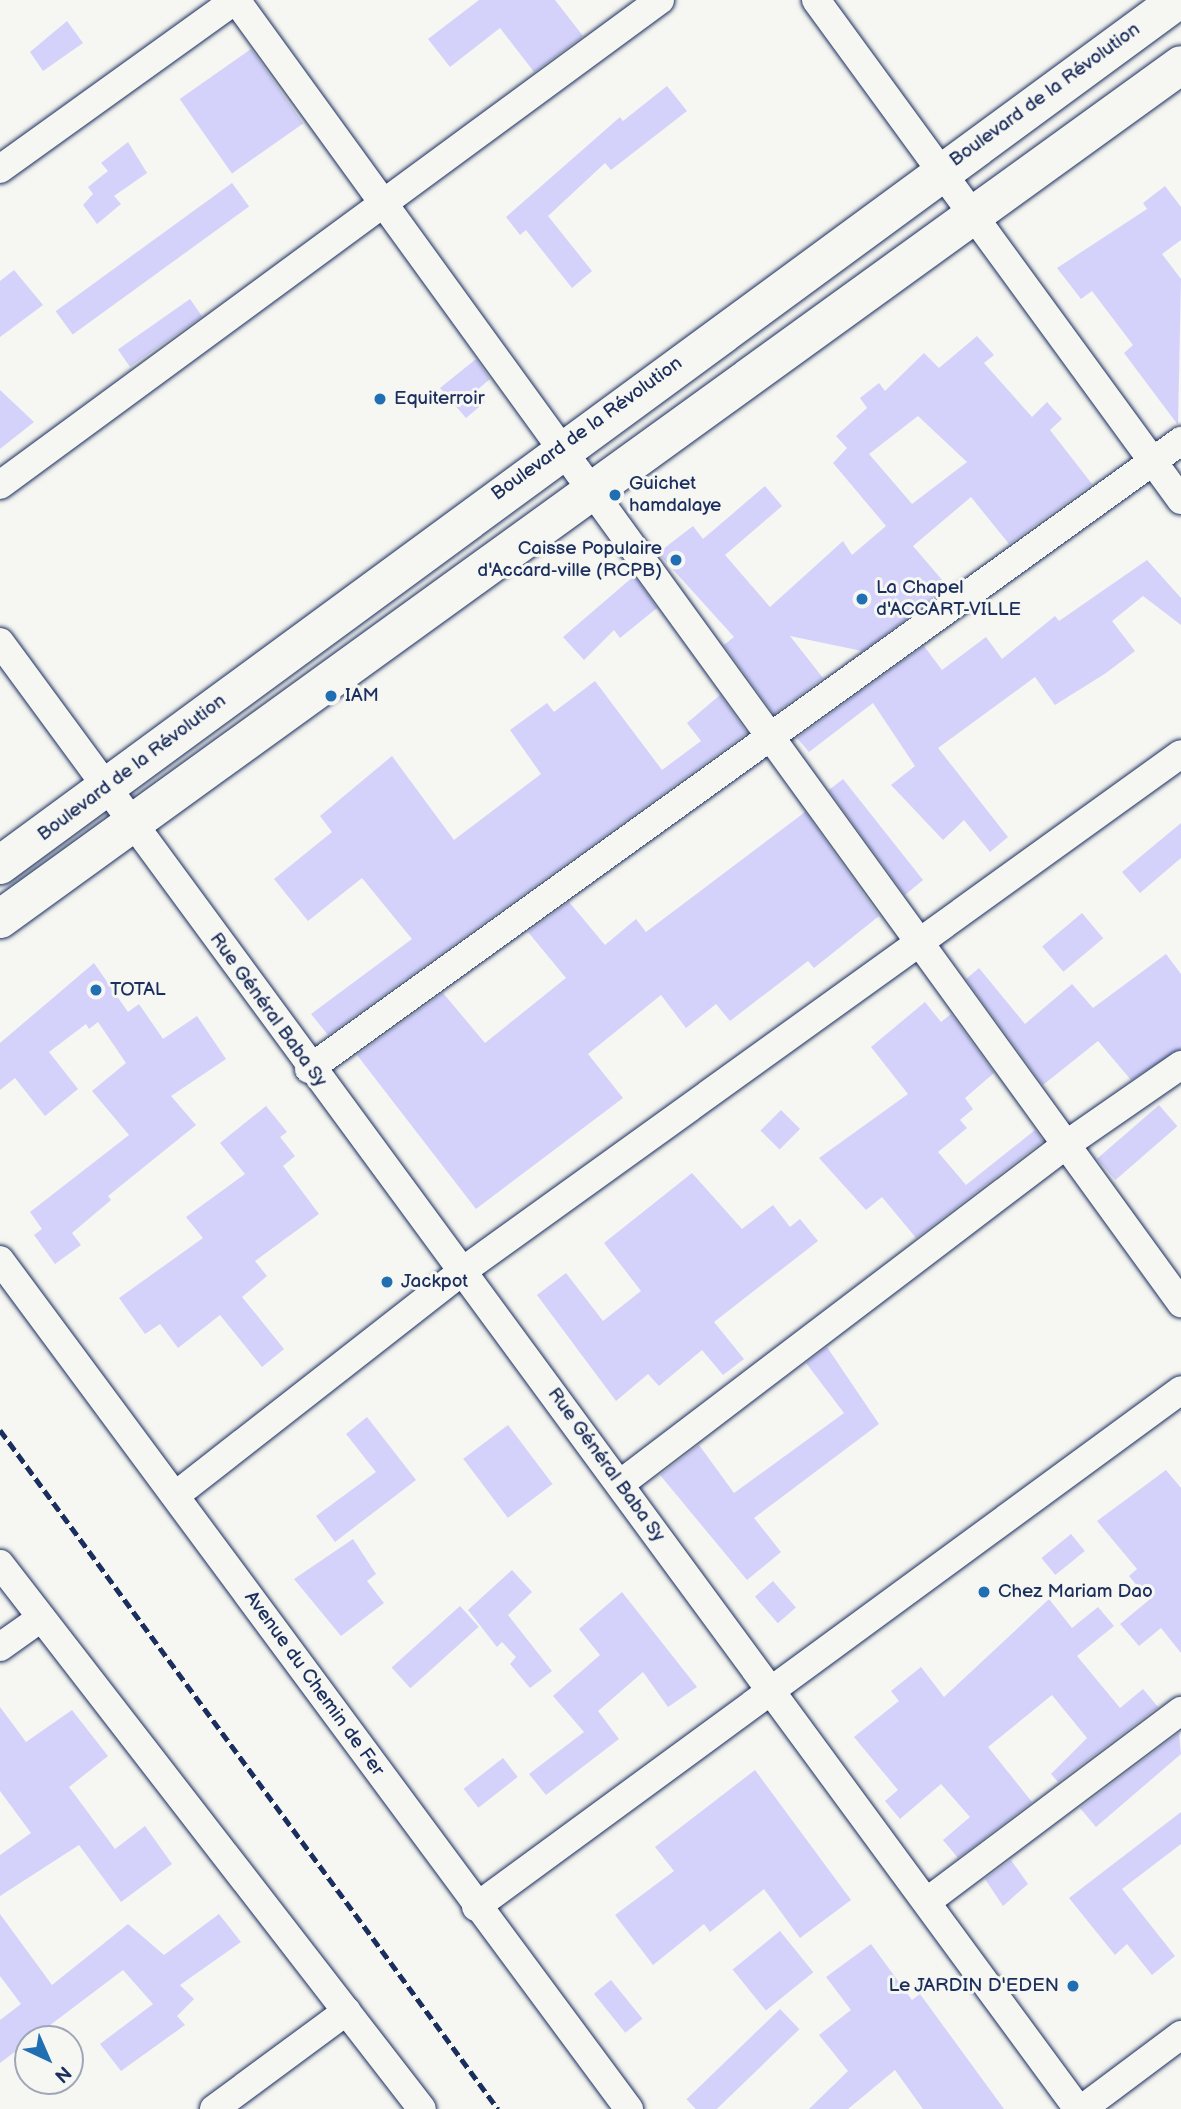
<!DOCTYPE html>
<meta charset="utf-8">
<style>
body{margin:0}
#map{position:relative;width:1181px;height:2109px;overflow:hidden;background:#f6f6f2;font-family:"Balsamiq Sans",sans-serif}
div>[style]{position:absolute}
.building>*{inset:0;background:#d4d2fb;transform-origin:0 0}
.roads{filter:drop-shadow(0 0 2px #1b2f5e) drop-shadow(0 0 2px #1b2f5e)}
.minor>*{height:28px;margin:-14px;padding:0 14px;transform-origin:14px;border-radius:14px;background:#f6f6f2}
.secondary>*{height:38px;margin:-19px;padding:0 19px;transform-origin:19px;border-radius:19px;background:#f6f6f2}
.rail>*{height:5px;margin-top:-2.5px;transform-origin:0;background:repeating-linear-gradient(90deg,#1b2f5e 0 10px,transparent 0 15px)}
.dots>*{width:19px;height:19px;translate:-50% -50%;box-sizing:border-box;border:4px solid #f6f6f2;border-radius:50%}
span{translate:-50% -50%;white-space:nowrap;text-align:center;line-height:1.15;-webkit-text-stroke:6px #f6f6f2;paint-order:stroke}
.street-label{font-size:19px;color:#1b2f5e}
.poi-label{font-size:19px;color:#1b2f5e}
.left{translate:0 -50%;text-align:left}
.right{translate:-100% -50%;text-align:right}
.north{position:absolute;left:14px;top:2025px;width:70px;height:70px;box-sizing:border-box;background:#f6f6f2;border:2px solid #9ea6b7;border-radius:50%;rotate:136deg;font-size:19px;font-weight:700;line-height:28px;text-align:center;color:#1b2f5e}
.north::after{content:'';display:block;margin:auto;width:24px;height:32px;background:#1f6fb2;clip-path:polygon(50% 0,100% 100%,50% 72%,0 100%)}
</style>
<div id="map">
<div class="building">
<i style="clip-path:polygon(479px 0,555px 0,583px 36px,534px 72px,500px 28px,450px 67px,428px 39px)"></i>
<i style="clip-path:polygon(67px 21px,83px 43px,43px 71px,30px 52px)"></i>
<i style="left:251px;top:49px;width:91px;height:87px;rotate:55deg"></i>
<i style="clip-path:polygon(667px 86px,687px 111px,611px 170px,605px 163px,548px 216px,592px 271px,572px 288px,526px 230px,520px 235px,506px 217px,620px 117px,623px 121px)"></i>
<i style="clip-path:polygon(128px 142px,147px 173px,114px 196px,121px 204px,97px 224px,83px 205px,93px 194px,88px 187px,108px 171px,101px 163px)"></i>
<i style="left:232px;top:183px;width:29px;height:218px;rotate:54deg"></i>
<i style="clip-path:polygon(1165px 186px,1181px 207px,1181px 240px,1162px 254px,1181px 279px,1178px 425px,1124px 353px,1133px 345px,1092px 291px,1081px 299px,1057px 268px,1147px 209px,1143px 203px)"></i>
<i style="clip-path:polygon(14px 270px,43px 305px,0 337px,0 281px)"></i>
<i style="left:190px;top:299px;width:21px;height:88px;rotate:55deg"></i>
<i style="clip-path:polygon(evenodd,977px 336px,994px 355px,984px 363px,1032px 417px,1047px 402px,1062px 419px,1050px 430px,1092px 484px,1009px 544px,971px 497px,913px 546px,949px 588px,862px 651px,790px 636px,823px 678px,774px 714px,724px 645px,734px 637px,658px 553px,693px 526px,703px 539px,765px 486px,782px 506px,725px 555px,770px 607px,843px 541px,852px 555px,886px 526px,833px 463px,847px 448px,836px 436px,867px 408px,860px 398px,879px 383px,885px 391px,924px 353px,939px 368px,977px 336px,918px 416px,967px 462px,912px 504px,869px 454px,918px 416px)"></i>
<i style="clip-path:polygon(476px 359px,490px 379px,476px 391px,485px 402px,466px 418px,440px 388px)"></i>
<i style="clip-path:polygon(0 390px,34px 422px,0 449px)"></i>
<i style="clip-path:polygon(1147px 560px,1181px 598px,1181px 625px,1143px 596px,1112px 621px,1135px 651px,1106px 673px,1055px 705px,1035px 677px,938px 748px,1008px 837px,990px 852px,964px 820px,943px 840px,891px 785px,915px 766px,873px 703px,809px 752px,797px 738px,924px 646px,942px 670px,986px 637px,1002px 659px,1055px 616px,1059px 621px)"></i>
<i style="clip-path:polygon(634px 576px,657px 608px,620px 638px,614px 630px,584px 660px,563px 637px)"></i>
<i style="clip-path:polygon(595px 681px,662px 770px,701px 741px,687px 723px,720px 695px,747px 733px,328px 1035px,311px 1014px,412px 939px,362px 878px,308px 921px,274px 879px,332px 832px,320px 816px,392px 756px,454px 840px,541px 774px,510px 730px,547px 703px,554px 712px)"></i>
<i style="clip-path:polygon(843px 779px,923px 880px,905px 895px,829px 790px)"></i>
<i style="clip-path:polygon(805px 812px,879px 916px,814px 968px,808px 961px,730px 1021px,716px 1004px,686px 1028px,661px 995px,588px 1054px,623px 1098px,476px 1209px,357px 1055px,443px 993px,485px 1043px,566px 978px,528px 932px,569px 902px,605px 945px,636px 919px,646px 932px)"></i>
<i style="clip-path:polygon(1181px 823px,1181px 858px,1140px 893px,1122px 872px)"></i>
<i style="left:1082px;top:913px;width:33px;height:52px;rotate:50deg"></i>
<i style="clip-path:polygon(1166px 954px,1181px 974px,1181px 1049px,1131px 1080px,1098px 1041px,1043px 1085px,966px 979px,979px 968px,1025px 1024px,1072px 984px,1093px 1008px)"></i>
<i style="clip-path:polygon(94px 963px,128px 1012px,139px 1004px,163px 1039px,197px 1016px,226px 1059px,171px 1096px,196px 1125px,108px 1196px,111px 1200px,72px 1233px,81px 1245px,55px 1264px,34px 1235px,42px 1229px,30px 1212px,129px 1135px,92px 1091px,126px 1063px,98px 1022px,89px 1029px,86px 1024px,49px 1052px,78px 1089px,45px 1116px,15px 1078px,0 1090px,0 1043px)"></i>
<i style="clip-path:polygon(925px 1002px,941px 1022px,951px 1014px,994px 1073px,965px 1098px,973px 1109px,960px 1120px,967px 1128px,938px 1152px,966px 1185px,1035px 1130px,1043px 1141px,916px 1238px,882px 1197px,866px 1210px,819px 1158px,908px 1094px,871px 1047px)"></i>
<i style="left:1159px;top:1105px;width:28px;height:82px;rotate:49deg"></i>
<i style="clip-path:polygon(266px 1106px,287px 1132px,280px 1137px,295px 1156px,283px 1166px,319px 1214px,255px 1261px,267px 1276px,242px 1297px,284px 1349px,262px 1367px,220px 1315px,178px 1348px,160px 1324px,145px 1334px,119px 1298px,203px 1238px,186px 1217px,245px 1174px,220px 1143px)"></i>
<i style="left:781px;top:1110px;width:27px;height:29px;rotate:45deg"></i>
<i style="clip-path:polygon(692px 1173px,742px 1229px,773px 1205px,790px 1227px,800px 1219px,818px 1241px,714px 1322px,744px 1359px,723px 1375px,702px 1350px,659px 1386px,648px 1374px,616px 1401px,537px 1295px,566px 1273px,603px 1321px,641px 1291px,604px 1243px)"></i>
<i style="clip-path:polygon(827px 1347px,879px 1424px,754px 1518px,781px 1552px,747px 1580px,660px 1475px,699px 1445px,734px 1493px,844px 1413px,806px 1363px)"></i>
<i style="clip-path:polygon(367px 1417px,416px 1480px,335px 1542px,316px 1516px,376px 1472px,346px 1434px)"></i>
<i style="left:508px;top:1425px;width:74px;height:56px;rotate:53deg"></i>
<i style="clip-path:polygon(1166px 1470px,1181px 1488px,1181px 1653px,1161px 1628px,1139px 1646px,1120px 1624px,1149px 1600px,1129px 1576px,1137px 1569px,1097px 1521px)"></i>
<i style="left:1071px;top:1534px;width:22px;height:38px;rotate:51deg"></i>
<i style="clip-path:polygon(353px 1539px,376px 1574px,367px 1581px,384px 1603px,341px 1636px,294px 1579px)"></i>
<i style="clip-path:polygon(512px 1570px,532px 1592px,508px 1615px,552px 1671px,530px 1688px,510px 1664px,516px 1657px,502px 1642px,497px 1647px,468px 1610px)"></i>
<i style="left:773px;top:1581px;width:35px;height:24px;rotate:49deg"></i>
<i style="clip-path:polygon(622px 1592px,697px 1687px,668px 1707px,643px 1672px,598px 1711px,619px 1739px,546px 1795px,529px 1774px,584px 1732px,553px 1696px,600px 1655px,579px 1629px)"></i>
<i style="clip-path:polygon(1049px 1599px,1072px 1628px,1098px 1607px,1114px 1626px,1077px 1656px,1120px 1708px,1143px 1689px,1158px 1707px,1058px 1782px,1051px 1774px,1087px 1738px,1052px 1695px,988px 1747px,1032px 1802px,958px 1858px,943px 1840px,970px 1817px,941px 1784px,900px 1819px,885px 1801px,898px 1790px,854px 1737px,899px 1701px,891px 1691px,921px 1667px,944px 1697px)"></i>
<i style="left:460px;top:1606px;width:28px;height:92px;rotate:48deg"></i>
<i style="clip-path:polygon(0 1707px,26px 1742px,72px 1710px,108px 1756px,69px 1787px,115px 1849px,145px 1826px,172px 1864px,121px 1902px,79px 1845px,0 1896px,0 1855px,31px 1833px,0 1791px)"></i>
<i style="clip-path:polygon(1179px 1733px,1181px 1754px,1096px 1827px,1080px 1808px)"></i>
<i style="left:503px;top:1758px;width:24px;height:50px;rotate:52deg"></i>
<i style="clip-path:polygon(755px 1770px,851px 1900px,800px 1938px,764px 1889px,710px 1932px,704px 1924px,653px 1965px,615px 1915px,674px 1871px,655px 1847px)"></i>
<i style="clip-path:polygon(1181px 1812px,1181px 1844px,1122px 1889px,1175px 1956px,1152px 1975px,1127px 1944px,1115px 1955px,1069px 1898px)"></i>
<i style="clip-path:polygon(1011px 1860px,1028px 1884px,1003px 1906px,985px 1879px)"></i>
<i style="clip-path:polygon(0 1914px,52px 1985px,128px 1924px,164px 1955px,219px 1914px,241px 1942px,180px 1985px,194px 1999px,177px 2016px,185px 2025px,121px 2071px,100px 2044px,153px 2004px,123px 1970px,0 2063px,0 2020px,21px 2004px,0 1976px)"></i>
<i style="left:780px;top:1931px;width:53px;height:61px;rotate:51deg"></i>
<i style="clip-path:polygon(871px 1944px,912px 2000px,920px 1994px,1004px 2109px,923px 2109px,895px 2070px,848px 2109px,809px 2109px,848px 2071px,819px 2035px,851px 2010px,826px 1977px)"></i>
<i style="left:611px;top:1980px;width:50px;height:22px;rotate:51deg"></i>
<i style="left:780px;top:2009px;width:28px;height:130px;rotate:46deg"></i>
</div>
<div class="roads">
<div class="minor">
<i style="left:236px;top:0;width:1610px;rotate:54.05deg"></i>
<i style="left:816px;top:0;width:619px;rotate:53.87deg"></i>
<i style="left:0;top:169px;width:289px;rotate:-35.7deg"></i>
<i style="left:0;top:485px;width:819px;rotate:-36.31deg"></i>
<i style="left:0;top:642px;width:1820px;rotate:53.69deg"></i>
<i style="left:309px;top:1069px;width:1075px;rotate:-35.76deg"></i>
<i style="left:0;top:1260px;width:1057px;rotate:53.47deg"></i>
<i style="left:620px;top:1484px;width:562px;rotate:-37.26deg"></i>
<i style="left:1067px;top:1144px;width:139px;rotate:-34.7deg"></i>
<i style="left:176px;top:1495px;width:365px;rotate:-38deg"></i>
<i style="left:464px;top:1270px;width:883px;rotate:-35.74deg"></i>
<i style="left:0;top:1564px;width:689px;rotate:52.25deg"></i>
<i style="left:0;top:1647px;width:50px;rotate:-35.3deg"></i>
<i style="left:929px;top:1900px;width:315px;rotate:-36.9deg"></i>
<i style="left:476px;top:1907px;width:874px;rotate:-36.25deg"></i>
<i style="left:214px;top:2109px;width:165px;rotate:-36.4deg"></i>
<i style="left:1082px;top:2109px;width:124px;rotate:-36.8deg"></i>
</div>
<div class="secondary">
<i style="left:0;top:865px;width:1461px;rotate:-36.29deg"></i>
<i style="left:0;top:919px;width:1457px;rotate:-35.87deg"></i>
</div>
</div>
<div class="rail">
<i style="left:0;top:1430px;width:842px;rotate:53.74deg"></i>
</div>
<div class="dots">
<i style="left:380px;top:399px;background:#1f6fb2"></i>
<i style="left:615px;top:495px;background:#1f6fb2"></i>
<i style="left:676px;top:560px;background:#1f6fb2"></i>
<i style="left:862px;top:599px;background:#1f6fb2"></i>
<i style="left:331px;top:696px;background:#1f6fb2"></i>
<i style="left:96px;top:990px;background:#1f6fb2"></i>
<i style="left:387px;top:1282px;background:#1f6fb2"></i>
<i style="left:984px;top:1592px;background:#1f6fb2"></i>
<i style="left:1073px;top:1986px;background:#1f6fb2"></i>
</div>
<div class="street-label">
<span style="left:1045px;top:95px;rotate:-36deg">Boulevard de la Révolution</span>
<span style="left:587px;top:429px;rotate:-36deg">Boulevard de la Révolution</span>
<span style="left:132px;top:768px;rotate:-37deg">Boulevard de la Révolution</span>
<span style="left:268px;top:1010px;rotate:54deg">Rue Général Baba Sy</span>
<span style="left:606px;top:1465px;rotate:54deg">Rue Général Baba Sy</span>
<span style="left:314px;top:1684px;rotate:54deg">Avenue du Chemin de Fer</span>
</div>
<div class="poi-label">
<span class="left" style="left:394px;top:399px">Equiterroir</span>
<span class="left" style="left:629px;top:495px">Guichet<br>hamdalaye</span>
<span class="right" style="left:662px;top:560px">Caisse Populaire<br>d'Accard-ville (RCPB)</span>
<span class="left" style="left:876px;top:599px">La Chapel<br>d'ACCART-VILLE</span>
<span class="left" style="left:345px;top:696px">IAM</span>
<span class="left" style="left:110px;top:990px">TOTAL</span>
<span class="left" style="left:401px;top:1282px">Jackpot</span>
<span class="left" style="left:998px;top:1592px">Chez Mariam Dao</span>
<span class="right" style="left:1059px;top:1986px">Le JARDIN D'EDEN</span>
</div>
<div class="north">N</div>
</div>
